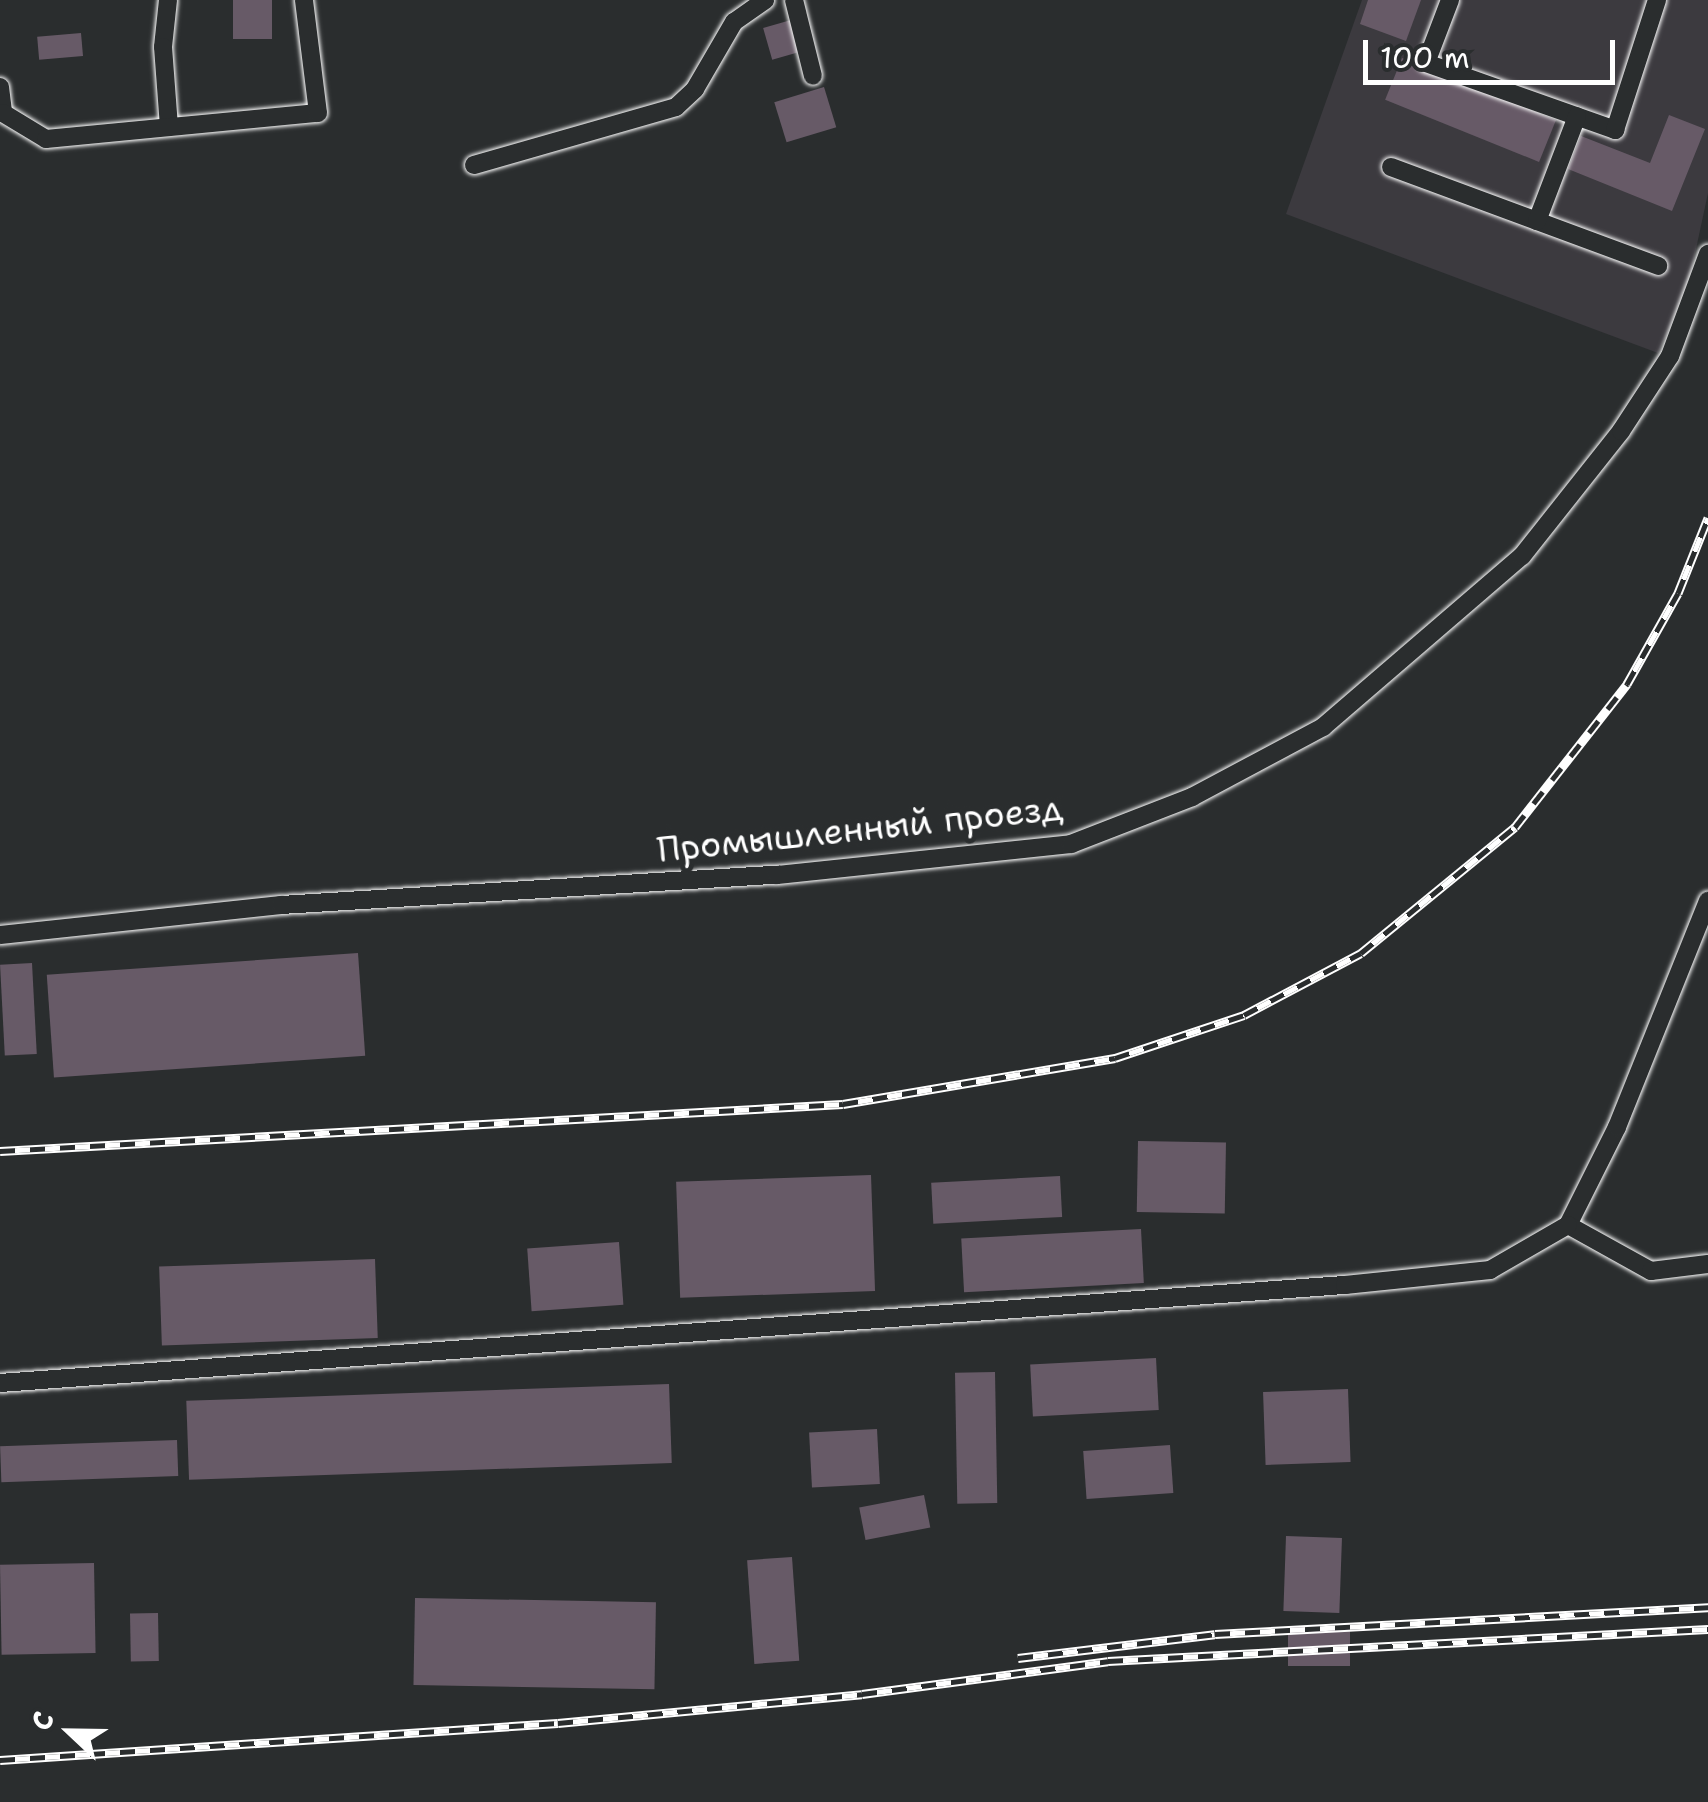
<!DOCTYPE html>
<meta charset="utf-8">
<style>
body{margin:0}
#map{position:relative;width:1708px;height:1802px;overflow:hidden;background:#2a2d2e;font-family:"Shantell Sans",sans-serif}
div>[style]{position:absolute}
.built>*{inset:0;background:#3c3a3f}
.building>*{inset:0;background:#675a67;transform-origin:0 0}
.roads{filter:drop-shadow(0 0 2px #fff) drop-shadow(0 0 2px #fff)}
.minor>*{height:18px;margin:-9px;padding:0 9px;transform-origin:9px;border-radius:9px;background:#2a2d2e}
.rail>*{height:9px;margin-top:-4.5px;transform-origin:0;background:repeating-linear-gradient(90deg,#2a2d2e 0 15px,#fff 0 30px);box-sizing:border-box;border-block:2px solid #fff}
span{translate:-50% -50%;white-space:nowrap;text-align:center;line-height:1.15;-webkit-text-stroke:10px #2a2d2e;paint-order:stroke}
.street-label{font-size:35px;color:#fff}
.north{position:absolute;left:20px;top:1682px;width:100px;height:100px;-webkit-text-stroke:8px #2a2d2e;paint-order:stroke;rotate:292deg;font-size:28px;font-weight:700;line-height:40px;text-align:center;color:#fff}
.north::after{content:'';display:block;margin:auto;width:35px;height:45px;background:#fff;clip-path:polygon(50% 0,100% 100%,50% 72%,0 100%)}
.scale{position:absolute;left:1363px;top:40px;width:252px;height:45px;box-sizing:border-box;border:5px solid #fff;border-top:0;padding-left:12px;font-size:30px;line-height:35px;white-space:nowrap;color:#fff;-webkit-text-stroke:8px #2a2d2e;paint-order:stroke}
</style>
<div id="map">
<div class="built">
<i style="clip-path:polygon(1362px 0,1708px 0,1708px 193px,1687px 291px,1658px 353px,1286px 214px)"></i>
</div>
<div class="building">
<i style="left:233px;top:0;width:39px;height:39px"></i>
<i style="clip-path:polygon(1368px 0,1421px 0,1406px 41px,1360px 24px)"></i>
<i style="left:791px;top:20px;width:33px;height:29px;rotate:74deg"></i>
<i style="left:81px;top:33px;width:23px;height:44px;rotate:85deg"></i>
<i style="left:1402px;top:58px;width:166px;height:45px;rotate:22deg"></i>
<i style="left:824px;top:87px;width:42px;height:52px;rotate:73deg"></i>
<i style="clip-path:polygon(1669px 115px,1705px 129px,1672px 211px,1568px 169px,1581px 136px,1650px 163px)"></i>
<i style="left:358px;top:953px;width:103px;height:312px;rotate:86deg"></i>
<i style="left:32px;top:963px;width:91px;height:32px;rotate:87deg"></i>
<i style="left:1138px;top:1141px;width:88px;height:71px;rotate:1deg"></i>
<i style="left:871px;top:1175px;width:116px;height:195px;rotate:88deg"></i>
<i style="left:1060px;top:1176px;width:41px;height:129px;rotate:87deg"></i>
<i style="left:1141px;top:1229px;width:54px;height:180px;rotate:87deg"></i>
<i style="left:619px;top:1242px;width:63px;height:92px;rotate:86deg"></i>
<i style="left:375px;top:1259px;width:79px;height:216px;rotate:88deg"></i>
<i style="left:1156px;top:1358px;width:52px;height:126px;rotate:87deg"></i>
<i style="left:995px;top:1372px;width:131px;height:40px;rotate:89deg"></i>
<i style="left:669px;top:1384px;width:79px;height:483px;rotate:88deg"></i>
<i style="left:1348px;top:1389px;width:73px;height:85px;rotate:88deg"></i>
<i style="left:877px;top:1429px;width:55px;height:68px;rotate:87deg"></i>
<i style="left:177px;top:1440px;width:36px;height:177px;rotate:88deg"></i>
<i style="left:1170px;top:1445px;width:48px;height:87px;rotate:86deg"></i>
<i style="left:924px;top:1495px;width:33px;height:66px;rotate:79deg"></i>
<i style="left:1286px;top:1536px;width:56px;height:75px;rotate:2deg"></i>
<i style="left:792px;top:1557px;width:104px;height:45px;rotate:86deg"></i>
<i style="left:94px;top:1563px;width:90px;height:94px;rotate:89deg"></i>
<i style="left:415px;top:1598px;width:241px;height:87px;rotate:1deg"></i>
<i style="left:158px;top:1613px;width:48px;height:28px;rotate:89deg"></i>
<i style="left:1350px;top:1627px;width:39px;height:62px;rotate:90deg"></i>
</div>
<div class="roads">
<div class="minor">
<i style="left:168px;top:0;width:47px;rotate:96.1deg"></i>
<i style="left:163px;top:47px;width:80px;rotate:85.7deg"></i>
<i style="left:794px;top:0;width:78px;rotate:76deg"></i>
<i style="left:1450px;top:0;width:67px;rotate:110.9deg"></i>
<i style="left:1426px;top:63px;width:201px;rotate:19.5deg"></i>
<i style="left:1615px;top:130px;width:137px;rotate:-72.1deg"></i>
<i style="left:0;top:87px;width:26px;rotate:83deg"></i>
<i style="left:3px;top:113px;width:50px;rotate:31.2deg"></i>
<i style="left:46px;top:139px;width:273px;rotate:-5.5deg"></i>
<i style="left:318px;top:113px;width:114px;rotate:-97.1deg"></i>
<i style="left:474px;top:165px;width:210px;rotate:-16deg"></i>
<i style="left:676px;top:107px;width:26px;rotate:-43deg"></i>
<i style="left:695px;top:89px;width:78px;rotate:-59.8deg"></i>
<i style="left:734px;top:22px;width:38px;rotate:-35deg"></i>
<i style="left:1391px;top:167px;width:285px;rotate:20.3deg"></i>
<i style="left:1537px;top:221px;width:112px;rotate:-69.1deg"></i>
<i style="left:0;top:935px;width:283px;rotate:-6.1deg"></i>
<i style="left:281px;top:905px;width:497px;rotate:-3.5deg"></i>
<i style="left:777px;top:875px;width:296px;rotate:-6deg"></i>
<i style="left:1071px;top:844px;width:130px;rotate:-21.2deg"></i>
<i style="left:1192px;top:797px;width:149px;rotate:-28.1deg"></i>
<i style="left:1323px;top:727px;width:262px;rotate:-40.7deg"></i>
<i style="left:1522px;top:556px;width:159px;rotate:-51.6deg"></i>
<i style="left:1621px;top:431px;width:90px;rotate:-56.8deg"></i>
<i style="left:1670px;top:356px;width:109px;rotate:-69.6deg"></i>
<i style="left:1568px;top:1225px;width:110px;rotate:-63.4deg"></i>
<i style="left:1617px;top:1127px;width:244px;rotate:-68.1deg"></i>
<i style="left:1568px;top:1225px;width:95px;rotate:29deg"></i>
<i style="left:1651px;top:1271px;width:57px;rotate:-7deg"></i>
<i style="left:0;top:1383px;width:1349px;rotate:-4.17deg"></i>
<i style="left:1345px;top:1285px;width:146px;rotate:-5.9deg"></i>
<i style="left:1490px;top:1270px;width:90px;rotate:-30deg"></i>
</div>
</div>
<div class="rail">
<i style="left:0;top:1151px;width:844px;rotate:-3.19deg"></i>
<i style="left:843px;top:1104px;width:276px;rotate:-9.6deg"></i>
<i style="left:1115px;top:1058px;width:136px;rotate:-18.4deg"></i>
<i style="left:1244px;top:1015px;width:132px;rotate:-27.9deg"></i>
<i style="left:1361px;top:953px;width:199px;rotate:-39.3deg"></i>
<i style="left:1515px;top:827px;width:182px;rotate:-51.9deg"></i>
<i style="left:1627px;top:684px;width:104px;rotate:-60.7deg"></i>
<i style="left:1678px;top:593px;width:81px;rotate:-68.2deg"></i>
<i style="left:1018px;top:1658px;width:198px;rotate:-6.9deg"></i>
<i style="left:1215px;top:1634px;width:494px;rotate:-3.1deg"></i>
<i style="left:0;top:1760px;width:559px;rotate:-3.79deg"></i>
<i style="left:558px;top:1723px;width:305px;rotate:-5.4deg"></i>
<i style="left:862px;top:1694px;width:248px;rotate:-7.6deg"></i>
<i style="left:1108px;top:1661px;width:601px;rotate:-3.05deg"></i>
</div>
<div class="street-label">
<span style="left:860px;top:829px;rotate:-6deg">Промышленный проезд</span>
</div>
<div class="north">С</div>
<div class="scale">100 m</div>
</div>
